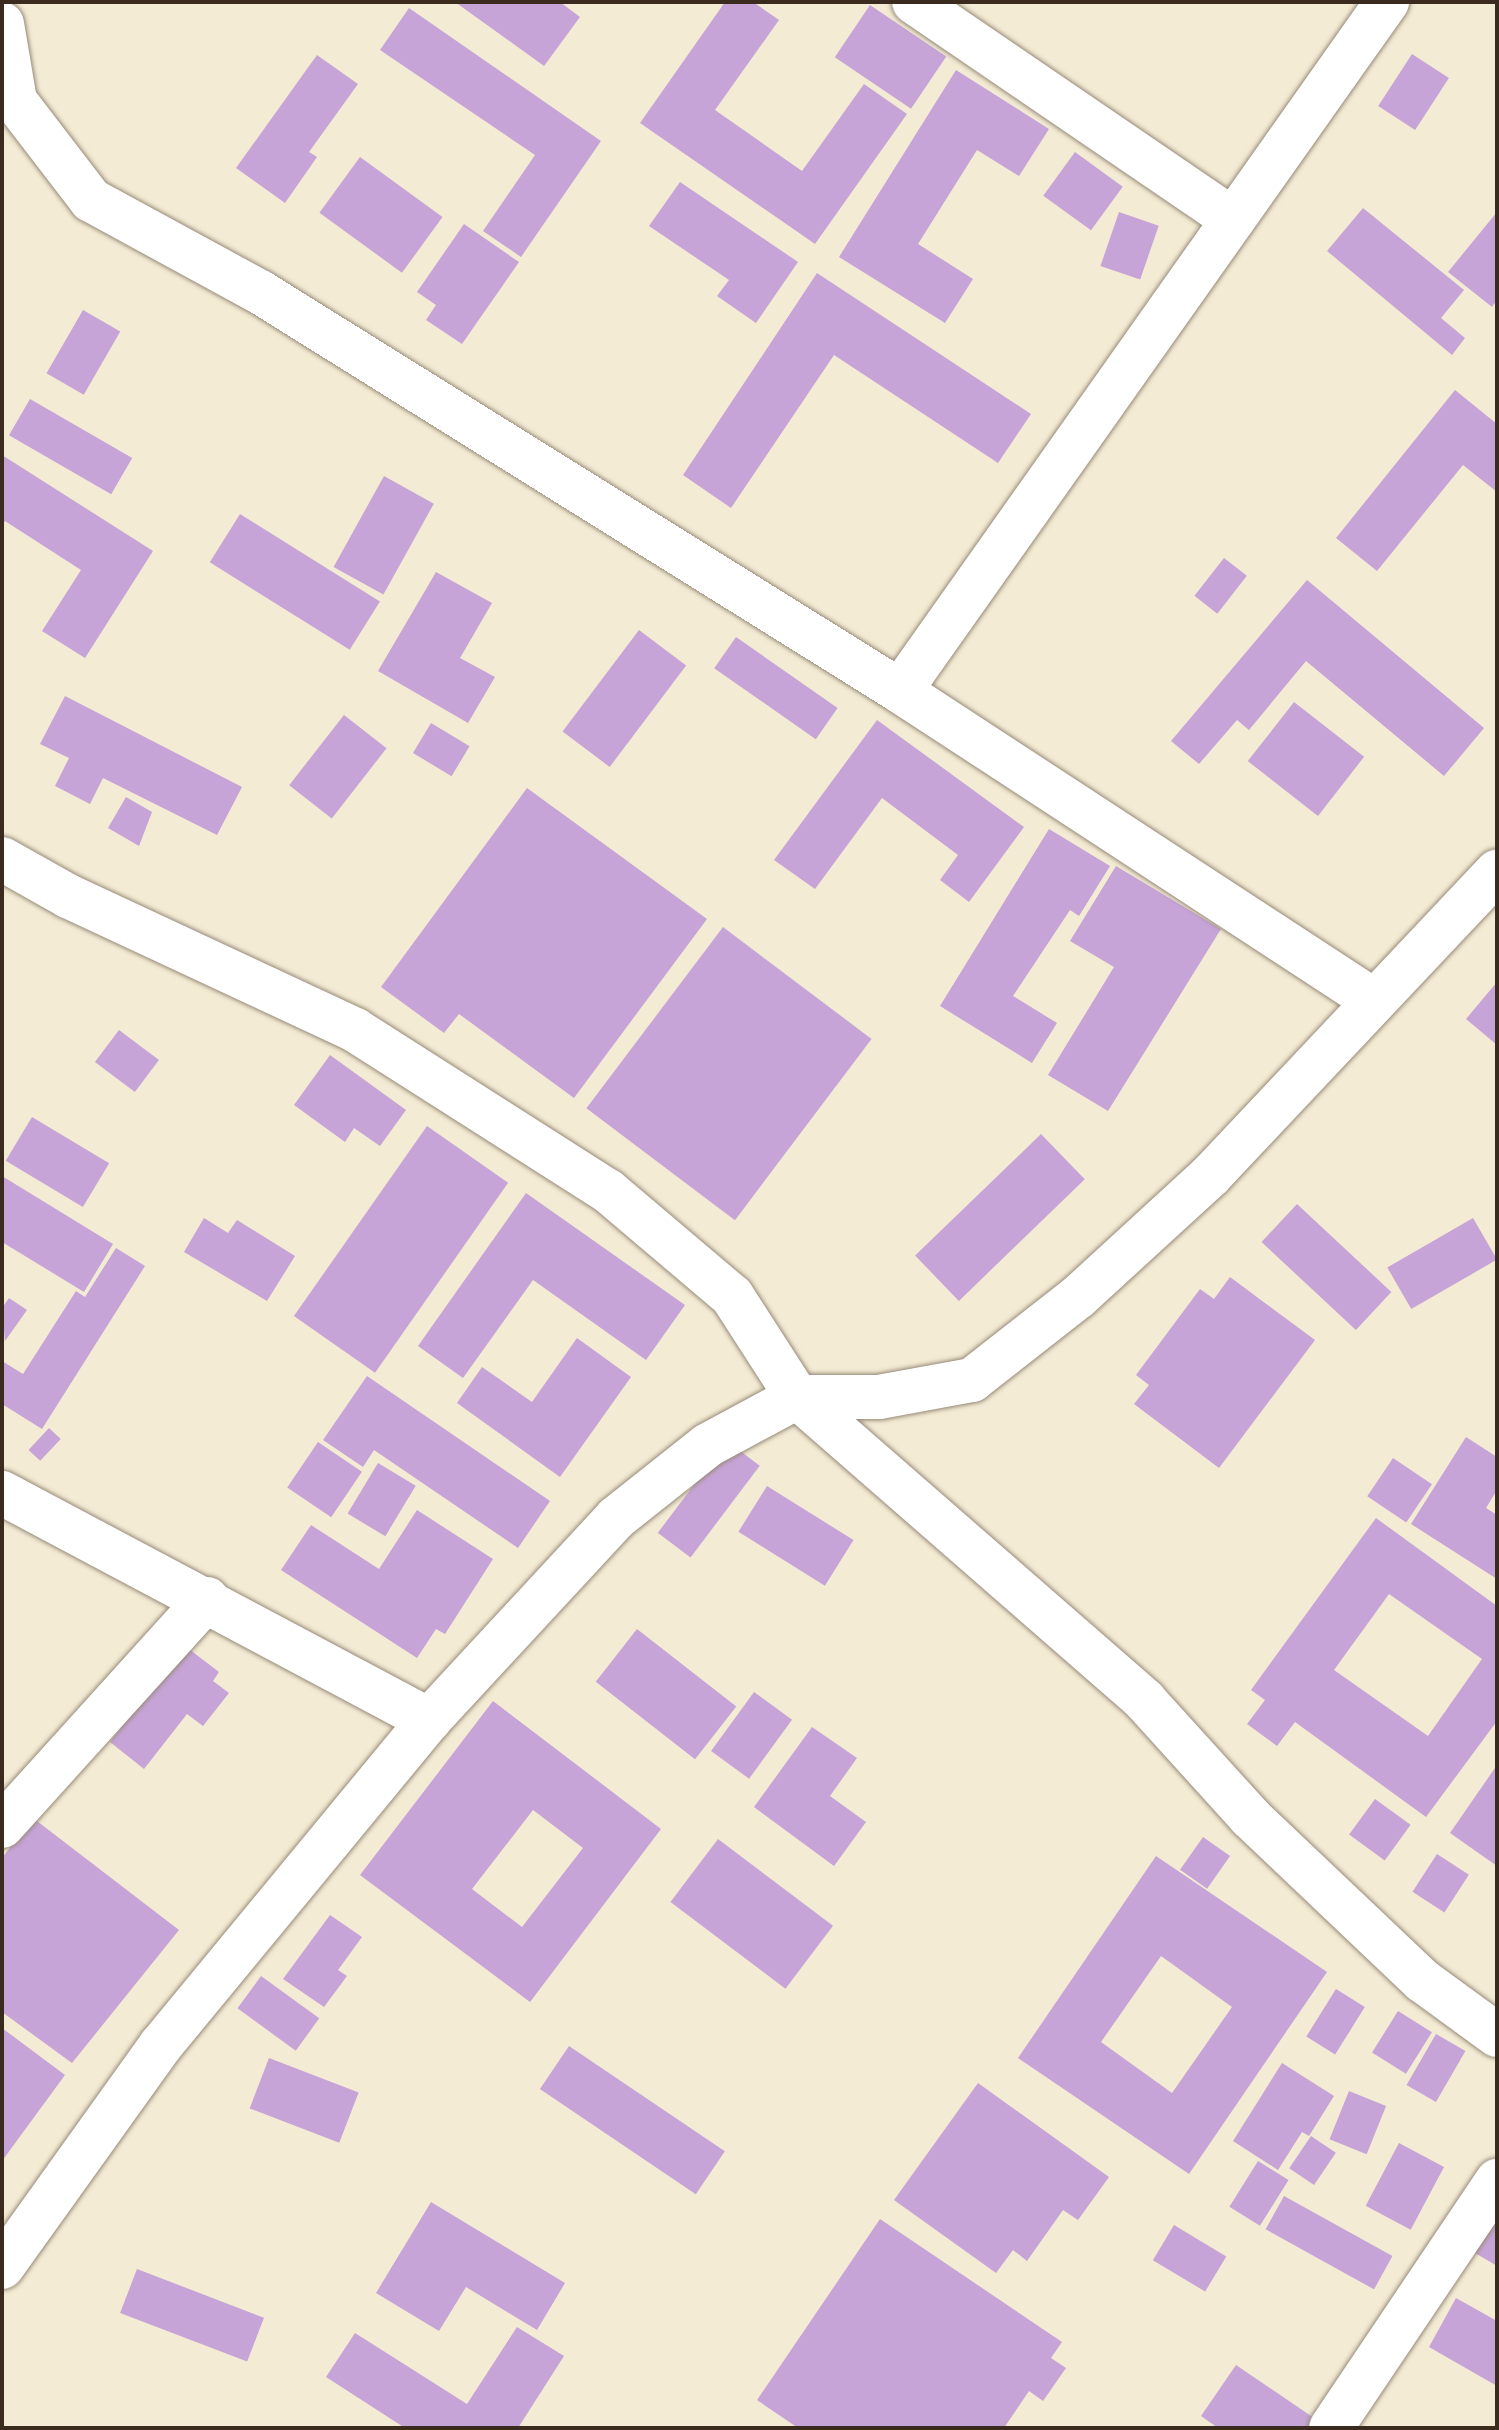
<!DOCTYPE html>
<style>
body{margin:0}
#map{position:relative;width:1499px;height:2430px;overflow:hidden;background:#f3ebd4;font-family:"IM FELL French Canon",serif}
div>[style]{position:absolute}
.building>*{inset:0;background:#c6a4d7;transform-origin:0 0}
.roads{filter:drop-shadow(0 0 2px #978a79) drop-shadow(0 0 2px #978a79)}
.minor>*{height:44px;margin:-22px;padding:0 22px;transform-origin:22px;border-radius:22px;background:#fff}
span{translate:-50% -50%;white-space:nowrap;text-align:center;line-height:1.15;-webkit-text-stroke:8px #fbf7ec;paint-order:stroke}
.frame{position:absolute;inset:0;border:4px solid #3b2a1e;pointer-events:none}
</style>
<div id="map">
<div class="building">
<i style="clip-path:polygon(455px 2px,560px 2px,580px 17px,544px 66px)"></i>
<i style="clip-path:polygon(725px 2px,753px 2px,779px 20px,715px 110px,802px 171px,864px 84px,907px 114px,815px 244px,640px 123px)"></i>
<i style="left:870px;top:5px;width:92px;height:63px;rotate:34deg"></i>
<i style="clip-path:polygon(409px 8px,601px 141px,521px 257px,483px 231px,535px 155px,380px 50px)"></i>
<i style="left:1412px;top:54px;width:44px;height:62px;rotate:33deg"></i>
<i style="clip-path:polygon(317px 55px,358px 84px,309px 152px,317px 157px,285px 203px,236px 168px)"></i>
<i style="clip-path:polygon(956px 70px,1049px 129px,1019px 176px,977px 150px,918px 244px,973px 279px,945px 323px,839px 257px)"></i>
<i style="left:1075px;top:152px;width:59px;height:54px;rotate:36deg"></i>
<i style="left:360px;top:157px;width:102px;height:69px;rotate:36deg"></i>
<i style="clip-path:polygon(680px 182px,798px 262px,756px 323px,717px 296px,729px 280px,649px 226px)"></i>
<i style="clip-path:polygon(1363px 208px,1464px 290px,1441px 318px,1465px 338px,1452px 355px,1327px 251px)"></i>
<i style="left:1119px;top:212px;width:42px;height:57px;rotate:19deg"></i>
<i style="clip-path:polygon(1497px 212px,1497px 300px,1492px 307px,1448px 272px)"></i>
<i style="clip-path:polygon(464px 224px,519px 262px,462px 344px,426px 320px,436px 305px,417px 292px)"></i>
<i style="clip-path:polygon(817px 273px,1031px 414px,998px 463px,834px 355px,731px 508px,683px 475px)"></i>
<i style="left:83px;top:310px;width:43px;height:73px;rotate:30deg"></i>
<i style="clip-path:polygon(1455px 390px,1497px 424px,1497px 492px,1463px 465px,1377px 571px,1336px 538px)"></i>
<i style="left:30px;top:399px;width:118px;height:42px;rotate:30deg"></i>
<i style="clip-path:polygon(2px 455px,153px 551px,85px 658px,42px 631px,81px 570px,5px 521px,2px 526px)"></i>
<i style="left:384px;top:476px;width:57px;height:104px;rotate:29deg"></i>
<i style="left:240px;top:514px;width:165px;height:57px;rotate:32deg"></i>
<i style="left:1224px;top:558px;width:29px;height:48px;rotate:38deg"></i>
<i style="clip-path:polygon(436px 572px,492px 603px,460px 658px,495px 677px,468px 723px,378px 671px)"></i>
<i style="clip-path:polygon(1307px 580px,1484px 728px,1444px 776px,1306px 661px,1249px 730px,1237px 720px,1199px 764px,1171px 741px)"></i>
<i style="left:639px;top:630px;width:59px;height:127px;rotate:37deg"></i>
<i style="left:736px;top:637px;width:124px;height:38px;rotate:35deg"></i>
<i style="clip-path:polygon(65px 696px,242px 787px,217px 835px,103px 778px,90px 804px,55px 786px,69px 758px,40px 744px)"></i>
<i style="left:1294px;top:702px;width:89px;height:75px;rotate:38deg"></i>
<i style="left:344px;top:715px;width:54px;height:89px;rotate:38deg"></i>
<i style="clip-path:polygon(877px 720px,1024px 827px,969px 902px,940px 880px,958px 855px,882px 798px,815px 889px,774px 860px)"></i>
<i style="left:431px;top:723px;width:45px;height:35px;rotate:31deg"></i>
<i style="clip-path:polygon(527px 788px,707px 919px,574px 1098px,459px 1014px,444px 1033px,381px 987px)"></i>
<i style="clip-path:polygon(126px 797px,152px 812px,139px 846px,108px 828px)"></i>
<i style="clip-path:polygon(1049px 829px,1110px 866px,1079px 916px,1070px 910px,1013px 996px,1057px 1023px,1032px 1063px,940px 1006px)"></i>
<i style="clip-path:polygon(1116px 866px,1221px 929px,1108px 1111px,1048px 1075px,1114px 967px,1070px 941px)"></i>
<i style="left:723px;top:927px;width:186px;height:227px;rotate:37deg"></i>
<i style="clip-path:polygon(1497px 982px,1497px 1045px,1466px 1019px)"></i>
<i style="left:119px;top:1030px;width:50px;height:40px;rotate:37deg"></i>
<i style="clip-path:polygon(330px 1055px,406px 1110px,380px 1146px,354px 1128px,345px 1142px,294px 1105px)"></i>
<i style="left:32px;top:1117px;width:90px;height:51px;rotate:31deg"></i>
<i style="left:427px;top:1126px;width:99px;height:232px;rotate:35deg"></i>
<i style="left:1041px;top:1134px;width:63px;height:175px;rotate:46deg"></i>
<i style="clip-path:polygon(2px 1176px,113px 1244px,84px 1292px,2px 1242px)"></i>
<i style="clip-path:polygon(526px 1193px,685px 1305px,646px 1360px,533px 1280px,463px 1378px,418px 1346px)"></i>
<i style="left:1297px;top:1204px;width:129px;height:52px;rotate:43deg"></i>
<i style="clip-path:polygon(204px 1218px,228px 1233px,237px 1220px,295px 1256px,267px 1301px,184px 1252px)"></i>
<i style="left:1473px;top:1218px;width:48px;height:99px;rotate:60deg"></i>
<i style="clip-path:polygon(116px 1248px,145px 1266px,42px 1429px,2px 1404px,2px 1361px,23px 1374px,76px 1291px,85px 1297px)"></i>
<i style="clip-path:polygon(1230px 1277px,1315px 1340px,1219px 1468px,1134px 1404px,1149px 1385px,1136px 1375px,1200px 1289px,1214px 1299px)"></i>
<i style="clip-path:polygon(9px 1298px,27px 1310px,5px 1341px,2px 1308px)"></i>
<i style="clip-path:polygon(577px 1338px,631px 1377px,560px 1477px,457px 1403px,482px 1367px,532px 1402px)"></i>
<i style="clip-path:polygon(367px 1376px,550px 1501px,518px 1548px,374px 1450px,363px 1467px,323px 1440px)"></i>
<i style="left:49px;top:1428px;width:16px;height:30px;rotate:43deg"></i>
<i style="clip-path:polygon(1466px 1437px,1497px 1457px,1497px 1490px,1486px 1508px,1497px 1515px,1497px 1579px,1411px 1524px)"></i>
<i style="left:727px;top:1441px;width:41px;height:115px;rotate:37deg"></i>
<i style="left:318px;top:1442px;width:53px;height:55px;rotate:34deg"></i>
<i style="left:1393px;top:1458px;width:47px;height:46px;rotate:34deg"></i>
<i style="left:378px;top:1463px;width:44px;height:59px;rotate:31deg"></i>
<i style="left:767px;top:1486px;width:102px;height:54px;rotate:32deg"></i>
<i style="clip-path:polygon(417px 1510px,493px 1559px,445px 1634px,436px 1629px,417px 1658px,281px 1570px,311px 1525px,379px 1569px)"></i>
<i style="clip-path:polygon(evenodd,1376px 1518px,1497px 1606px,1497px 1721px,1426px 1817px,1295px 1722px,1277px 1746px,1247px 1724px,1265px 1700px,1251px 1690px,1376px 1518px,1389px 1594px,1482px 1659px,1428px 1736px,1334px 1670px,1389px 1594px)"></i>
<i style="left:637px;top:1629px;width:126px;height:67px;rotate:38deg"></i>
<i style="clip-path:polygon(185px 1646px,219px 1672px,213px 1681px,229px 1693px,203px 1726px,187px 1714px,144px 1769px,110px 1742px)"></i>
<i style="left:754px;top:1692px;width:47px;height:73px;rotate:36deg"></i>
<i style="clip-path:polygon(evenodd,493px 1701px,661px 1829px,530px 2002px,360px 1875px,493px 1701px,533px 1810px,583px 1848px,522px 1927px,472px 1889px,533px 1810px)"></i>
<i style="clip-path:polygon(812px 1727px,857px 1758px,830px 1796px,866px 1822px,834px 1866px,754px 1807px)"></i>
<i style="clip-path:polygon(1497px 1765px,1497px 1866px,1450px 1833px)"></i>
<i style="left:1375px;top:1799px;width:44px;height:44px;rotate:36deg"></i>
<i style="clip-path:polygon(33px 1818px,179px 1930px,72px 2063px,2px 2012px,2px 1858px)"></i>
<i style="left:1203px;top:1837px;width:33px;height:40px;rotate:35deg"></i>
<i style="left:718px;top:1839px;width:144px;height:79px;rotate:37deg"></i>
<i style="left:1437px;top:1854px;width:38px;height:45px;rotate:33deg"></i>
<i style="clip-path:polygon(evenodd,1156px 1856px,1327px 1972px,1189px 2174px,1018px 2058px,1156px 1856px,1161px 1956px,1232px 2007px,1172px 2093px,1101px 2042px,1161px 1956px)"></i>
<i style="clip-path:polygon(330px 1915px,362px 1937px,338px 1970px,347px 1976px,324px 2007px,283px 1979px)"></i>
<i style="left:261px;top:1976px;width:72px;height:40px;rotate:36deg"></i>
<i style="left:1336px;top:1989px;width:34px;height:56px;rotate:32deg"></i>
<i style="left:1398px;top:2011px;width:40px;height:49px;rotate:32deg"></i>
<i style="clip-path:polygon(2px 2028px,65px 2075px,2px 2161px)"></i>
<i style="left:1436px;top:2034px;width:34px;height:59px;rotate:30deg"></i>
<i style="left:569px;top:2046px;width:188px;height:52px;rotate:34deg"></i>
<i style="left:269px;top:2058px;width:96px;height:54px;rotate:21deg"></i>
<i style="clip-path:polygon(1282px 2063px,1334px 2096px,1309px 2136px,1302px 2132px,1278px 2170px,1233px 2141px)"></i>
<i style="clip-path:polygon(978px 2083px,1109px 2177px,1078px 2220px,1063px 2210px,1027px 2261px,1013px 2250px,996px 2273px,894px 2200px)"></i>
<i style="left:1349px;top:2091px;width:40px;height:52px;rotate:22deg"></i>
<i style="left:1311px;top:2136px;width:30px;height:39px;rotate:34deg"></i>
<i style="left:1399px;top:2143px;width:51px;height:71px;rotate:28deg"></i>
<i style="left:1258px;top:2161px;width:36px;height:54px;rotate:32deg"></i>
<i style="left:1284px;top:2196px;width:124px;height:38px;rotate:29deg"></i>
<i style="clip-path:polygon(431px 2202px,565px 2283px,537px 2330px,466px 2287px,439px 2331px,376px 2293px)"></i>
<i style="clip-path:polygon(1497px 2206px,1497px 2266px,1470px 2250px)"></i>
<i style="clip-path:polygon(880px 2219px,1062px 2342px,1051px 2358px,1066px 2368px,1043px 2401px,1029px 2391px,1004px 2428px,798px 2428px,757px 2400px)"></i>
<i style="left:1174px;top:2225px;width:61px;height:41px;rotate:31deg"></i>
<i style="left:137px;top:2269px;width:136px;height:47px;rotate:21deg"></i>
<i style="clip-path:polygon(1456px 2298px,1497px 2321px,1497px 2386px,1429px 2347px)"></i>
<i style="clip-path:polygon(517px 2327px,564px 2356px,518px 2428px,405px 2428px,326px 2377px,355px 2333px,467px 2404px)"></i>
<i style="clip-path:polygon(1236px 2365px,1314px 2418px,1307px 2428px,1218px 2428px,1201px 2416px)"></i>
</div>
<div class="roads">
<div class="minor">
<i style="left:914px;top:2px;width:386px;rotate:34.3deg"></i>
<i style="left:2px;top:24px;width:78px;rotate:80.4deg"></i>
<i style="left:15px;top:101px;width:125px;rotate:52.5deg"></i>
<i style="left:91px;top:200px;width:192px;rotate:28.6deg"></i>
<i style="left:260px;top:292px;width:754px;rotate:31.94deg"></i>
<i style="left:900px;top:691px;width:565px;rotate:33.16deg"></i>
<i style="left:900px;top:691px;width:844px;rotate:-54.75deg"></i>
<i style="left:2px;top:859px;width:76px;rotate:29.3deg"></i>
<i style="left:68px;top:896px;width:317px;rotate:25deg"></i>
<i style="left:355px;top:1030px;width:300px;rotate:32.5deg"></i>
<i style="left:608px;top:1191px;width:162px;rotate:40.3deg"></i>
<i style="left:732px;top:1296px;width:120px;rotate:57.2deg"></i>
<i style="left:797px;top:1397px;width:462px;rotate:41.1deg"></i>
<i style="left:1145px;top:1701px;width:156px;rotate:47.8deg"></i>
<i style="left:1250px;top:1817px;width:238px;rotate:43.5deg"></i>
<i style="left:1423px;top:1981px;width:92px;rotate:36.1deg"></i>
<i style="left:2px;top:1493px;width:484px;rotate:28deg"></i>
<i style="left:2px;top:1826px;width:306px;rotate:-47.9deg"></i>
<i style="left:2px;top:2267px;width:273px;rotate:-54.4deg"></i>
<i style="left:161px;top:2045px;width:421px;rotate:-50.5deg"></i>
<i style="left:429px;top:1720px;width:275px;rotate:-47.2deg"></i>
<i style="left:616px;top:1518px;width:117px;rotate:-38.4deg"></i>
<i style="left:708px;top:1445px;width:101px;rotate:-28.3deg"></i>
<i style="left:797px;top:1397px;width:82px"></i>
<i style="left:879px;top:1397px;width:95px;rotate:-10.4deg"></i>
<i style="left:972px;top:1380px;width:135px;rotate:-38.1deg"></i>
<i style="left:1078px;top:1297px;width:180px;rotate:-42.5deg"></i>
<i style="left:1211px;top:1175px;width:417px;rotate:-46.7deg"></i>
<i style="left:1331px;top:2428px;width:298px;rotate:-56.1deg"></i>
</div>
</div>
<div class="frame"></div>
</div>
